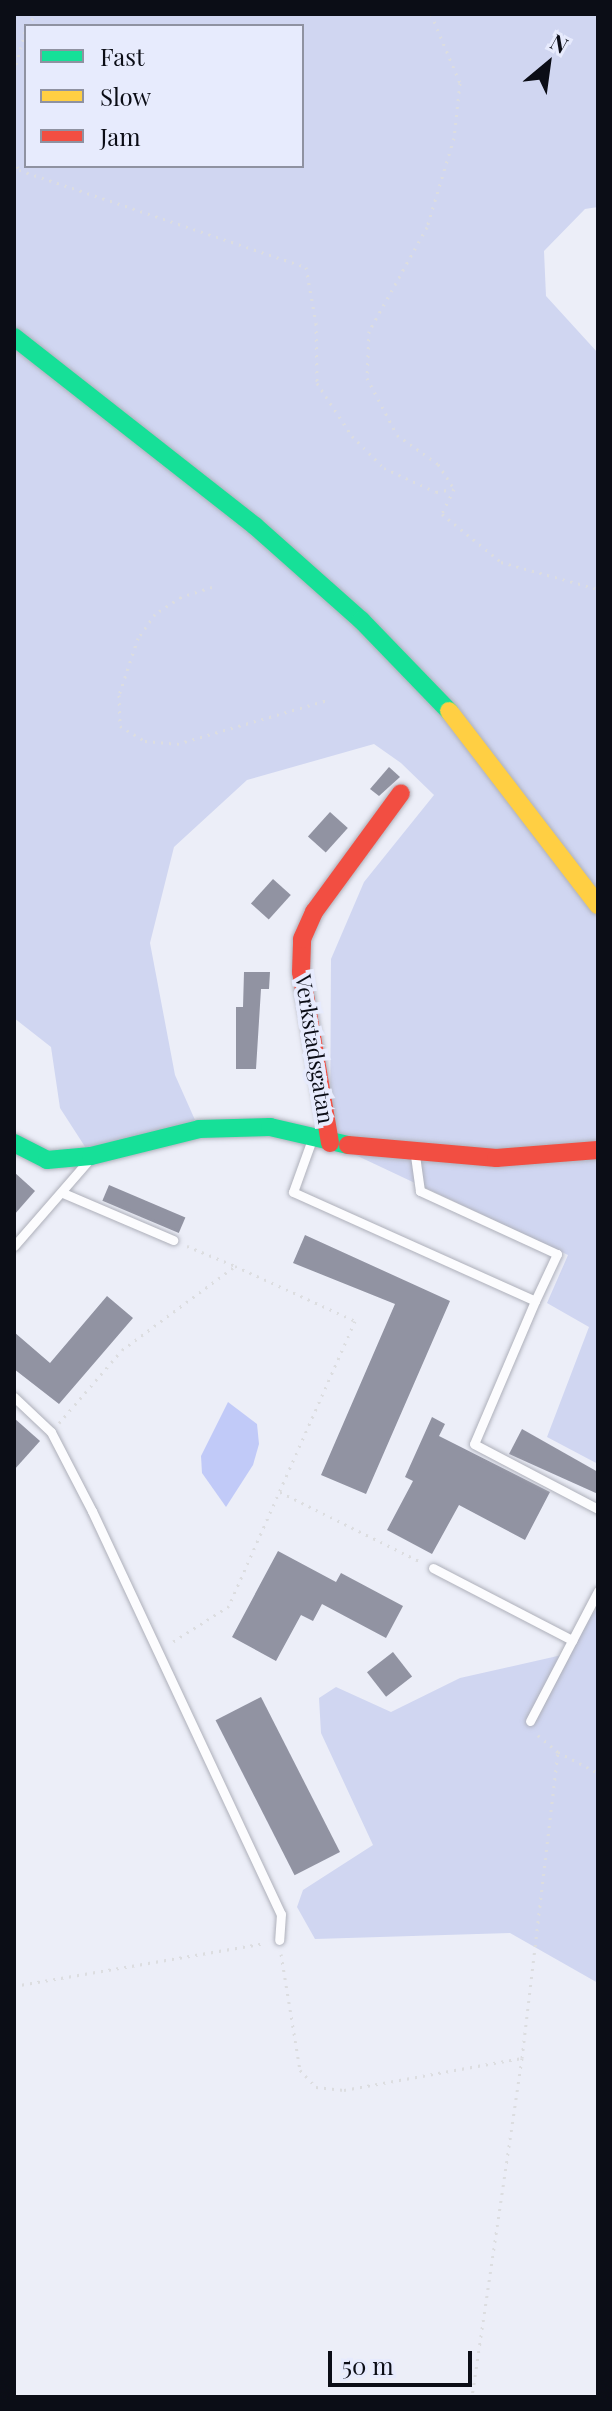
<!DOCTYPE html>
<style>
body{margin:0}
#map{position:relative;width:612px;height:2411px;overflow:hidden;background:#eceef8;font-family:"Playfair Display",serif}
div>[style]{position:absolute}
.green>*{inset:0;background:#d0d6f1}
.water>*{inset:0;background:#c1caf8}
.building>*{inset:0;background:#9193a2;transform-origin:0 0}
.path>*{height:3px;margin-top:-1.5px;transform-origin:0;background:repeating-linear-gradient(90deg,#dcdde0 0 2px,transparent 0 8px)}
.roads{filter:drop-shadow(0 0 2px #aeb0ba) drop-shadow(0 0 2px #aeb0ba)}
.lane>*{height:9px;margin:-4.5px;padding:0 4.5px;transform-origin:4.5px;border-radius:4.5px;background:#fcfcfe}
.fast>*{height:18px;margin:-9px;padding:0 9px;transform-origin:9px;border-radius:9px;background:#16e098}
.slow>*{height:18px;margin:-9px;padding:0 9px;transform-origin:9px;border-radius:9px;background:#ffcf43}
.jam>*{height:18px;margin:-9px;padding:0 9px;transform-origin:9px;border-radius:9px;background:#f24e42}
span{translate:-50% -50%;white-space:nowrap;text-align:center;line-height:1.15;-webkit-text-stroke:8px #e7ebfd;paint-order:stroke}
.street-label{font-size:22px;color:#0b0d16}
.frame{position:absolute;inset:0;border:16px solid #0b0d16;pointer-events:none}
.legend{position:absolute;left:24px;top:24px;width:280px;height:144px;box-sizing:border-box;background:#e7ebfd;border:2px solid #8f92a1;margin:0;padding:10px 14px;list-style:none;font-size:24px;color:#0b0d16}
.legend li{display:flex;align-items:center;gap:16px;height:40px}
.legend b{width:40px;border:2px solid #8f92a1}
.north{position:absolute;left:508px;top:24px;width:80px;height:80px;-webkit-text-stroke:6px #e7ebfd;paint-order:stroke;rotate:29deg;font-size:22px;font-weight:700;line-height:32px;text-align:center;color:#0b0d16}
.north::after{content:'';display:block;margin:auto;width:28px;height:36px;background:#0b0d16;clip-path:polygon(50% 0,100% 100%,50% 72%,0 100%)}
.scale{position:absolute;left:328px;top:2351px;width:144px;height:36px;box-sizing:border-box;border:4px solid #0b0d16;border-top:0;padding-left:10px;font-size:24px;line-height:28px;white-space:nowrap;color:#0b0d16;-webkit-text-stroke:6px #e7ebfd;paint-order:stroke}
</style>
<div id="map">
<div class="green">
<i style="clip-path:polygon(evenodd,14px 14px,598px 14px,598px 207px,585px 209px,544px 251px,546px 296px,598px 353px,598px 1464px,547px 1437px,589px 1327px,547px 1303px,568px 1255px,330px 1143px,331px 959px,364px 882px,434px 795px,401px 763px,374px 744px,247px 780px,174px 847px,150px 943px,175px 1075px,199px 1129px,91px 1156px,60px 1108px,51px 1047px,14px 1018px,14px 14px,26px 26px,302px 26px,302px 166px,26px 166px,26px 26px)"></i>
<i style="clip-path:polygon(598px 1607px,598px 1983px,510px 1933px,315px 1939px,297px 1907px,303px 1890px,373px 1845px,321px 1733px,319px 1698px,336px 1687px,391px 1712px,460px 1678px,562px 1655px)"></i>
</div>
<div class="water">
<i style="clip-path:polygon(228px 1402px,257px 1424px,259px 1444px,253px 1465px,226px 1507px,202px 1473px,201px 1456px)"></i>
</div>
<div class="building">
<i style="clip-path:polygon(389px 767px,400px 777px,379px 796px,370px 789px)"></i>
<i style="left:330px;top:812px;width:24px;height:33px;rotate:42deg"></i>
<i style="left:273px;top:879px;width:24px;height:33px;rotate:42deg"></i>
<i style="clip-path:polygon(244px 972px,270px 972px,269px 989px,261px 989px,256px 1069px,236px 1069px,236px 1007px,243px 1007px)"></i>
<i style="clip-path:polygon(14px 1172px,35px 1191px,14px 1215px)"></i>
<i style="left:109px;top:1185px;width:83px;height:17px;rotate:23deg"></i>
<i style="clip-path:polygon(305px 1235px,450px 1301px,366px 1494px,321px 1475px,395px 1304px,293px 1263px)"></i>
<i style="clip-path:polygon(107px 1296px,133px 1318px,59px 1404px,14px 1369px,14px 1332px,50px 1363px)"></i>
<i style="clip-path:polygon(432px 1417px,445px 1424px,439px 1436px,550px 1492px,525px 1540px,459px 1505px,432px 1554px,387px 1530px,413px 1481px,405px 1477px)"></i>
<i style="clip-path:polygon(14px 1418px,40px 1441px,14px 1470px)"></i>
<i style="clip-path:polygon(522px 1429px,598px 1472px,598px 1494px,509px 1454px)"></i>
<i style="clip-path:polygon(278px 1551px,336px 1582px,341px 1573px,403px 1606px,386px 1638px,322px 1604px,313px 1621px,301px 1615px,276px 1661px,232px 1637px)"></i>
<i style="left:393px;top:1652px;width:31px;height:33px;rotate:52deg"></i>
<i style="left:261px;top:1697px;width:174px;height:51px;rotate:63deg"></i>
</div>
<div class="path">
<i style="left:431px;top:14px;width:75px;rotate:67.2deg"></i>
<i style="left:460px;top:83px;width:55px;rotate:96.2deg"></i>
<i style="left:454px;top:138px;width:93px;rotate:106.9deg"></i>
<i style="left:427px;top:227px;width:119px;rotate:119.1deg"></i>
<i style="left:369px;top:331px;width:47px;rotate:92.4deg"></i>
<i style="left:367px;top:378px;width:64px;rotate:62.2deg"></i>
<i style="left:397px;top:435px;width:50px;rotate:35.3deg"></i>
<i style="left:438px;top:464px;width:30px;rotate:57deg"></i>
<i style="left:454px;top:489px;width:28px;rotate:116deg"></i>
<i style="left:442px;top:514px;width:76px;rotate:39.1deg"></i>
<i style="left:501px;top:562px;width:101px;rotate:15.6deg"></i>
<i style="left:27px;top:26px;width:15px;rotate:-53deg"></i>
<i style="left:14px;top:72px;width:46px;rotate:-74.7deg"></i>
<i style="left:14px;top:159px;width:12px;rotate:66deg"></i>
<i style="left:19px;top:170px;width:303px;rotate:18.7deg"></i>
<i style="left:306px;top:267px;width:57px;rotate:79.9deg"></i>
<i style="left:316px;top:323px;width:60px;rotate:89deg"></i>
<i style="left:317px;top:383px;width:64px;rotate:56.6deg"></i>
<i style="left:352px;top:436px;width:45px;rotate:45deg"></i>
<i style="left:384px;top:468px;width:57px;rotate:24.8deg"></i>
<i style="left:436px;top:492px;width:17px;rotate:-10deg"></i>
<i style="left:212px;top:587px;width:33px;rotate:162deg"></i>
<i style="left:181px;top:597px;width:31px;rotate:147deg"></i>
<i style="left:155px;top:614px;width:29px;rotate:125deg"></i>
<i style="left:138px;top:638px;width:60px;rotate:108.4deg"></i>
<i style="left:119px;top:695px;width:31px;rotate:88deg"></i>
<i style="left:120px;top:726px;width:29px;rotate:31deg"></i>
<i style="left:145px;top:741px;width:32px;rotate:5deg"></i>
<i style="left:177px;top:744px;width:156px;rotate:-16.3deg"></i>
<i style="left:187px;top:1246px;width:52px;rotate:22.6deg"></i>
<i style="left:59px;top:1423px;width:96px;rotate:-49.2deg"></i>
<i style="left:122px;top:1350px;width:141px;rotate:-36.6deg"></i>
<i style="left:235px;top:1266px;width:132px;rotate:24.6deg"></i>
<i style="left:355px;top:1321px;width:312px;rotate:113.9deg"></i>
<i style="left:229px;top:1606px;width:69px;rotate:147.5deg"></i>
<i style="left:280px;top:1492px;width:155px;rotate:26.4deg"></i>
<i style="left:558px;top:1752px;width:45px;rotate:27.7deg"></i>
<i style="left:281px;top:1954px;width:118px;rotate:80.7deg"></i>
<i style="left:300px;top:2070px;width:23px;rotate:47deg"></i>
<i style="left:316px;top:2087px;width:28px;rotate:6deg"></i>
<i style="left:344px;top:2090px;width:181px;rotate:-10.2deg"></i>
<i style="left:522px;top:2058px;width:343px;rotate:98.4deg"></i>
<i style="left:14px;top:1986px;width:255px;rotate:-9.7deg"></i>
<i style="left:522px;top:2058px;width:308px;rotate:-83.3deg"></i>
<i style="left:558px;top:1752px;width:31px;rotate:-140deg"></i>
</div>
<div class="roads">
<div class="lane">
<i style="left:311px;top:1142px;width:53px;rotate:109.8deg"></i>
<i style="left:293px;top:1192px;width:265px;rotate:24.2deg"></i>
<i style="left:535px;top:1301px;width:52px;rotate:-64.9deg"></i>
<i style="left:557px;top:1254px;width:151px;rotate:-155.3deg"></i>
<i style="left:420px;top:1191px;width:37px;rotate:-98deg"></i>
<i style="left:63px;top:1193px;width:120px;rotate:23.1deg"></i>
<i style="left:14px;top:1246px;width:111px;rotate:-49deg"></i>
<i style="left:535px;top:1301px;width:155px;rotate:113.1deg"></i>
<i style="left:474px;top:1444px;width:140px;rotate:27.7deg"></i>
<i style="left:14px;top:1397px;width:51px;rotate:43.4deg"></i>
<i style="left:51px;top:1432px;width:89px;rotate:62.6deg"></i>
<i style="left:92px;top:1511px;width:445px;rotate:64.9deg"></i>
<i style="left:281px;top:1914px;width:26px;rotate:94deg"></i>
<i style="left:433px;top:1568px;width:157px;rotate:27.4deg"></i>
<i style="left:530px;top:1721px;width:147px;rotate:-62.4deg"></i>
</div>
<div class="fast">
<i style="left:14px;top:337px;width:306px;rotate:38.1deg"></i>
<i style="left:255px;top:526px;width:142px;rotate:41.6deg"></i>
<i style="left:361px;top:620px;width:127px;rotate:46deg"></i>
<i style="left:14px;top:1143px;width:37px;rotate:27deg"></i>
<i style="left:47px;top:1160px;width:44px;rotate:-5.2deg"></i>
<i style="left:91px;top:1156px;width:111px;rotate:-14deg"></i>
<i style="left:199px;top:1129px;width:71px;rotate:-1.6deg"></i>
<i style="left:270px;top:1127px;width:80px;rotate:13deg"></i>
</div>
<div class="slow">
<i style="left:449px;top:711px;width:245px;rotate:52.5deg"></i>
</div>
<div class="jam">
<i style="left:330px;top:1143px;width:173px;rotate:-99.6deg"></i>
<i style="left:301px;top:972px;width:33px;rotate:-88deg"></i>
<i style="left:302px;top:939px;width:30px;rotate:-66deg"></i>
<i style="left:314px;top:912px;width:147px;rotate:-53.8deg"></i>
<i style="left:348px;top:1145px;width:149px;rotate:5deg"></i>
<i style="left:496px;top:1158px;width:102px;rotate:-4.5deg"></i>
</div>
</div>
<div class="street-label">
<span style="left:315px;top:1049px;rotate:81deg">Verkstadsgatan</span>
</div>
<div class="frame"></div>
<ul class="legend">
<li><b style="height:10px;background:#16e098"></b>Fast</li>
<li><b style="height:10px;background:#ffcf43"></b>Slow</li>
<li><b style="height:10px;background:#f24e42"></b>Jam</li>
</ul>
<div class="north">N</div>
<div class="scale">50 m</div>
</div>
